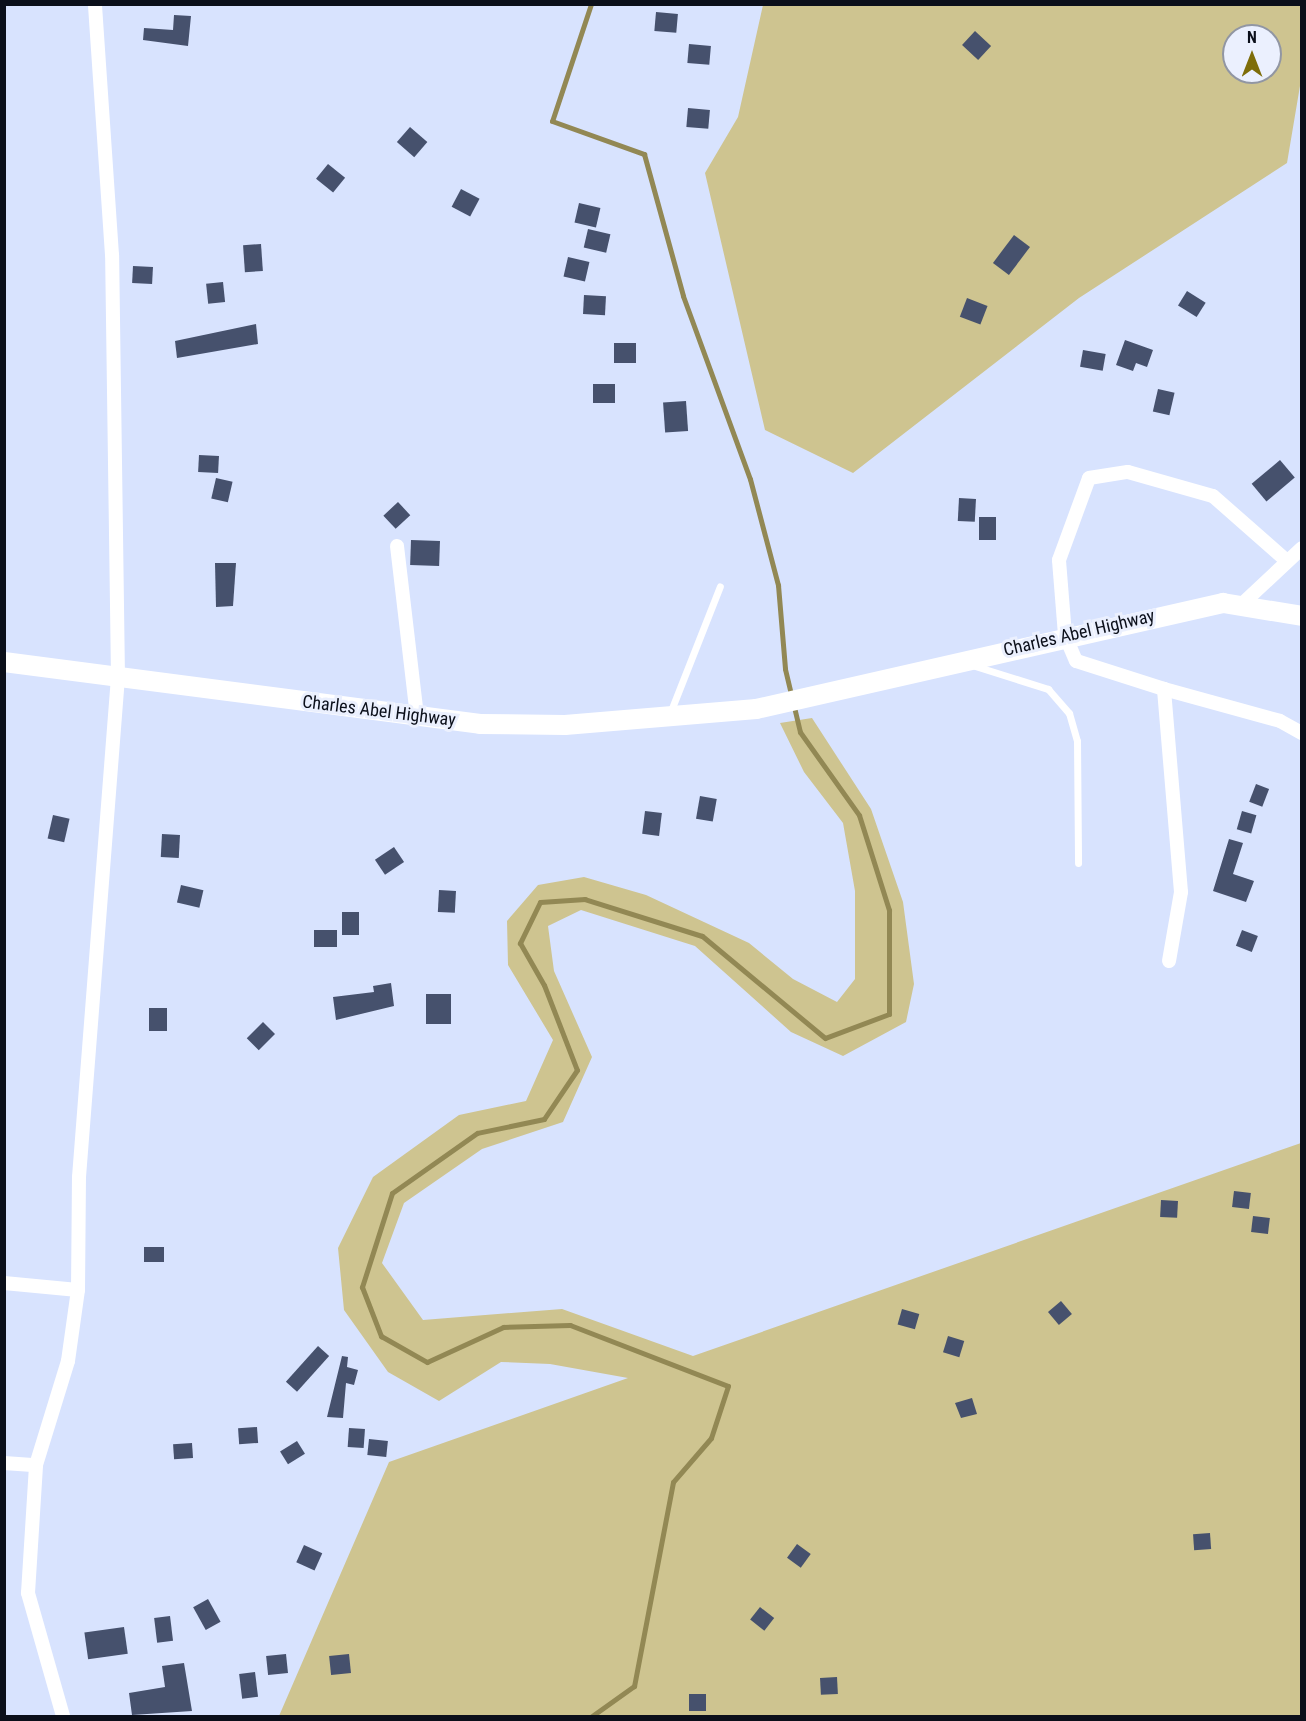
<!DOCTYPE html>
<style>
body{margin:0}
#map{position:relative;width:1306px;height:1721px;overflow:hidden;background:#d8e3fe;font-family:"Roboto Condensed",sans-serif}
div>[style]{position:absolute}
.green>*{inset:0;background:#cec490}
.stream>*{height:5px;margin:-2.5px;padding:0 2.5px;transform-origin:2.5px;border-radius:2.5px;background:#928854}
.building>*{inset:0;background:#46516d;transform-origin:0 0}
.service>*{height:7px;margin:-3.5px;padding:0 3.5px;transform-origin:3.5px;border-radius:3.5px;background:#fff}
.minor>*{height:14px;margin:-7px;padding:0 7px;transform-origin:7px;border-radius:7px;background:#fff}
.secondary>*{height:20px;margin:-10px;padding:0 10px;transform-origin:10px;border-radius:10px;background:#fff}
span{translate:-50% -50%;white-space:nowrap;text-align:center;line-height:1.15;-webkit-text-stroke:6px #ebf0fe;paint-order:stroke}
.street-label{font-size:18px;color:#0b0f1a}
.frame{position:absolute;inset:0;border:6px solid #0b0f1a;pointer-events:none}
.north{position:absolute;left:1222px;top:24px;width:60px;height:60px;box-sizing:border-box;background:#ebf0fe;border:2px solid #9196a3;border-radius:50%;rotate:0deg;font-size:16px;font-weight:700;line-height:24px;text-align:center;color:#0b0f1a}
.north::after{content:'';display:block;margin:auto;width:21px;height:27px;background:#7e6d0a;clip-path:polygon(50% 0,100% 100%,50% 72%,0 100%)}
</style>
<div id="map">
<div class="green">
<i style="clip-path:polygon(evenodd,763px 5px,1301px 5px,1301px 80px,1287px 163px,1079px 298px,853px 473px,765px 430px,705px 173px,738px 117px,763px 5px,1234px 36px,1270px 36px,1270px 72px,1234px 72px,1234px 36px)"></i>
<i style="clip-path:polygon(812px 718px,871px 809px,903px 902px,914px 984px,906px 1022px,843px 1056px,791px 1032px,695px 946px,581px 910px,548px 926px,554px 971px,592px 1057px,563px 1122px,482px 1149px,404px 1203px,382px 1263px,423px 1320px,562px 1309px,693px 1356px,1301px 1143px,1301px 1716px,279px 1716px,389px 1462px,628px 1378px,550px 1364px,501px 1362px,439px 1401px,388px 1372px,344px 1310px,338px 1248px,373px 1177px,459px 1115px,526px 1101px,553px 1040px,508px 965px,507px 921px,538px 885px,584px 877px,646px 895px,749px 943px,793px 979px,837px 1002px,855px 979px,855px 891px,843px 823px,804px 772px,780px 723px)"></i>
</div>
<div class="stream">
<i style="left:591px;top:4px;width:123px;rotate:108.4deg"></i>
<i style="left:552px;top:121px;width:98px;rotate:19.7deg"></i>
<i style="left:644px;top:154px;width:147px;rotate:74.6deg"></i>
<i style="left:683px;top:296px;width:195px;rotate:69.9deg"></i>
<i style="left:750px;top:479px;width:110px;rotate:75.2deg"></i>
<i style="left:778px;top:585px;width:84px;rotate:85.2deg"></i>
<i style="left:785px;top:669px;width:65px;rotate:76.6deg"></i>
<i style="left:800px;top:732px;width:102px;rotate:54.6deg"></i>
<i style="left:859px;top:815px;width:100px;rotate:72.5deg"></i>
<i style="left:889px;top:910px;width:104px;rotate:90deg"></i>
<i style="left:889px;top:1014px;width:68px;rotate:159.4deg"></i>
<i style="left:825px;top:1038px;width:160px;rotate:-140.3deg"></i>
<i style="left:702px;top:936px;width:123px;rotate:-162.5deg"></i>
<i style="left:585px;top:899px;width:45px;rotate:176.2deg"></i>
<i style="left:540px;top:902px;width:46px;rotate:116deg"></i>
<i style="left:520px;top:943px;width:48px;rotate:60.3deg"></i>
<i style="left:544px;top:985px;width:91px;rotate:68.8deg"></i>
<i style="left:577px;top:1070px;width:59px;rotate:124deg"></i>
<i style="left:544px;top:1119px;width:68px;rotate:168.2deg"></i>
<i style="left:477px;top:1133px;width:104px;rotate:144.8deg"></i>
<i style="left:392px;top:1193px;width:99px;rotate:107.7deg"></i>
<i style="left:362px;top:1287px;width:53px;rotate:68.8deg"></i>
<i style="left:381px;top:1336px;width:53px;rotate:29.5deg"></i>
<i style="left:427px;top:1362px;width:84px;rotate:-24.7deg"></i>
<i style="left:503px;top:1327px;width:67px;rotate:-1.7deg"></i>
<i style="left:570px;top:1325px;width:169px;rotate:21.1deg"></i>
<i style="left:728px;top:1386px;width:55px;rotate:108.1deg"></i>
<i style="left:711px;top:1438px;width:58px;rotate:130.8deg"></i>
<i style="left:673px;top:1482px;width:208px;rotate:100.8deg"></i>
<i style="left:634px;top:1686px;width:52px;rotate:144.5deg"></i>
</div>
<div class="building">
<i style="left:656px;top:12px;width:22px;height:19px;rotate:5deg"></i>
<i style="clip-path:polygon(174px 15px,191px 16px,188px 46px,143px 40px,144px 28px,173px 30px)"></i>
<i style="left:975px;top:31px;width:22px;height:19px;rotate:43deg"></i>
<i style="left:689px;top:44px;width:22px;height:19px;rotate:5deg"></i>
<i style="left:688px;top:108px;width:22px;height:19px;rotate:5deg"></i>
<i style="left:410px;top:127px;width:23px;height:20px;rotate:41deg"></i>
<i style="left:328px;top:164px;width:22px;height:19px;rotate:39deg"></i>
<i style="left:461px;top:189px;width:21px;height:20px;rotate:28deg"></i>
<i style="left:579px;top:203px;width:22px;height:20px;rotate:13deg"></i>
<i style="left:588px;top:229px;width:23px;height:19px;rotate:13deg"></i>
<i style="left:1014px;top:235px;width:20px;height:35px;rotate:37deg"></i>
<i style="left:261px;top:244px;width:27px;height:18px;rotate:86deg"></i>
<i style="left:568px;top:257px;width:22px;height:20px;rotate:13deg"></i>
<i style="left:133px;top:266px;width:20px;height:17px;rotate:3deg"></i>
<i style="left:223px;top:282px;width:20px;height:17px;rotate:84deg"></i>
<i style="left:1187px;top:291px;width:22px;height:17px;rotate:32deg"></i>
<i style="left:584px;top:295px;width:22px;height:19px;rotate:3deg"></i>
<i style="left:967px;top:298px;width:22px;height:20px;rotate:21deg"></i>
<i style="clip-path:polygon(256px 324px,258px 344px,177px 358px,175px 341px)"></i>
<i style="clip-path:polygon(1125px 340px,1153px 350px,1147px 367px,1136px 363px,1133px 371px,1116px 365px)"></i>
<i style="left:614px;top:343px;width:22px;height:20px"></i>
<i style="left:1083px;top:350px;width:23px;height:17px;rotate:10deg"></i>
<i style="left:593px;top:384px;width:22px;height:19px"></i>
<i style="left:1158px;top:389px;width:17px;height:23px;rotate:13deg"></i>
<i style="left:686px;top:401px;width:30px;height:23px;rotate:86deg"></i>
<i style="left:199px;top:455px;width:20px;height:17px;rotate:3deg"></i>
<i style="left:1280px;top:460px;width:23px;height:37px;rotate:50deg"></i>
<i style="left:216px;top:478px;width:17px;height:21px;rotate:13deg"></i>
<i style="left:959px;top:498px;width:17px;height:23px;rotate:3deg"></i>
<i style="left:398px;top:502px;width:18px;height:20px;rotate:47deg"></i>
<i style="left:979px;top:517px;width:17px;height:23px"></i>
<i style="left:411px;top:540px;width:29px;height:25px;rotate:2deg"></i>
<i style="clip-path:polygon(215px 563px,236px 563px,233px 606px,216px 607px)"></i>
<i style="left:1256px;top:784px;width:14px;height:19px;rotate:21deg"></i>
<i style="left:700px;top:796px;width:17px;height:23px;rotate:10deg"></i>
<i style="left:645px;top:811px;width:17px;height:23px;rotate:7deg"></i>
<i style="left:1242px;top:811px;width:15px;height:19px;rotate:16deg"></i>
<i style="left:53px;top:815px;width:17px;height:24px;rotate:13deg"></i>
<i style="left:162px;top:834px;width:18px;height:23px;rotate:3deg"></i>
<i style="clip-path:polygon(1229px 839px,1243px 843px,1233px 874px,1254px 881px,1246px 902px,1213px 891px)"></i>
<i style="left:394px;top:847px;width:18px;height:23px;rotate:56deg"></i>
<i style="left:181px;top:885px;width:23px;height:18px;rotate:13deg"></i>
<i style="left:439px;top:890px;width:17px;height:22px;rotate:3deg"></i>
<i style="left:359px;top:912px;width:23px;height:17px;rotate:90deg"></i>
<i style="left:314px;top:930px;width:23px;height:17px"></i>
<i style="left:1242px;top:930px;width:17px;height:17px;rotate:21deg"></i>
<i style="clip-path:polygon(391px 983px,394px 1006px,336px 1020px,333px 997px,374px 992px,373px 986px)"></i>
<i style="left:426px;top:994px;width:25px;height:30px"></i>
<i style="left:149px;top:1008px;width:18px;height:23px"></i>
<i style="left:263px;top:1022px;width:17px;height:23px;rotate:45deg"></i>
<i style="left:1234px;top:1191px;width:17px;height:16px;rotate:7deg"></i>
<i style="left:1161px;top:1200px;width:17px;height:17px;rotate:3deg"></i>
<i style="left:1253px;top:1216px;width:17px;height:16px;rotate:7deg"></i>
<i style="left:144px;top:1247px;width:20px;height:15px"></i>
<i style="left:1061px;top:1301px;width:17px;height:17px;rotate:50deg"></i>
<i style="left:902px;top:1309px;width:18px;height:16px;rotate:16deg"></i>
<i style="left:948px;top:1336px;width:17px;height:17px;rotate:17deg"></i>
<i style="left:318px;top:1346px;width:15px;height:48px;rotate:42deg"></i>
<i style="clip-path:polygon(342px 1356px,348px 1357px,347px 1367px,358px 1370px,354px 1385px,346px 1383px,343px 1418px,327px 1417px)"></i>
<i style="clip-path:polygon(972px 1398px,977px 1414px,961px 1418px,955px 1403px)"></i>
<i style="left:257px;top:1427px;width:16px;height:19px;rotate:86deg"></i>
<i style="left:349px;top:1428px;width:16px;height:19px;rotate:4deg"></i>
<i style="left:369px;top:1439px;width:19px;height:16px;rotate:6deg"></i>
<i style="left:297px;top:1441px;width:15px;height:20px;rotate:58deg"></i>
<i style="left:192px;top:1443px;width:15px;height:19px;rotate:86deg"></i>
<i style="left:1210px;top:1533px;width:16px;height:17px;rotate:86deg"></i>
<i style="left:797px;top:1544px;width:17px;height:17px;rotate:36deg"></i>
<i style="left:304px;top:1545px;width:20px;height:19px;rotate:24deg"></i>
<i style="left:208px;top:1599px;width:26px;height:17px;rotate:61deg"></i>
<i style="left:760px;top:1607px;width:18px;height:16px;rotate:38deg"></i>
<i style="left:170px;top:1616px;width:25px;height:16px;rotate:83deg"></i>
<i style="left:124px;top:1627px;width:27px;height:40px;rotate:82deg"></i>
<i style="left:286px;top:1654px;width:19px;height:20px;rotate:84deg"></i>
<i style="left:349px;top:1654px;width:19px;height:20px;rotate:84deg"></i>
<i style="clip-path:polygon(184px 1663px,192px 1711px,132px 1715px,129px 1693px,165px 1687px,162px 1666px)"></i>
<i style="left:255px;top:1672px;width:25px;height:16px;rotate:83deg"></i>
<i style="left:837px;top:1677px;width:17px;height:17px;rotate:87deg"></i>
<i style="left:689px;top:1694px;width:17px;height:17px"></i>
</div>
<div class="service">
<i style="left:975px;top:666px;width:77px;rotate:17.5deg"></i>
<i style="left:1048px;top:689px;width:32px;rotate:49deg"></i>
<i style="left:1069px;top:713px;width:29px;rotate:74deg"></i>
<i style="left:1077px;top:741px;width:122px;rotate:89.5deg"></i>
<i style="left:670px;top:713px;width:136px;rotate:-68.5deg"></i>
</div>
<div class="minor">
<i style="left:397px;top:546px;width:171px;rotate:83.3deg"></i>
<i style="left:1241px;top:605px;width:83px;rotate:-43.1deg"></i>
<i style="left:1164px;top:689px;width:120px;rotate:15.4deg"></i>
<i style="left:1280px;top:721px;width:25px;rotate:29deg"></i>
<i style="left:1169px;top:961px;width:70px;rotate:-80.1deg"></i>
<i style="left:1181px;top:892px;width:204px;rotate:-94.8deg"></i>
<i style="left:1164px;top:689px;width:92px;rotate:-162.3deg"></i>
<i style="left:1076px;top:661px;width:28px;rotate:-113deg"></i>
<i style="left:1065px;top:635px;width:75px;rotate:-94.6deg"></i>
<i style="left:1059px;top:560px;width:87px;rotate:-69.9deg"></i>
<i style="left:1089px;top:478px;width:39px;rotate:-9deg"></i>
<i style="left:1128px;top:472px;width:88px;rotate:15.8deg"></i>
<i style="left:1213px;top:496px;width:98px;rotate:41.3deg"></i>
<i style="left:4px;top:1283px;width:74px;rotate:5.4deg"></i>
<i style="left:4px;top:1463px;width:32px;rotate:4deg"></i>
<i style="left:63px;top:1716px;width:128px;rotate:-105.9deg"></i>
<i style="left:28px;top:1593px;width:128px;rotate:-86.4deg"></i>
<i style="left:36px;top:1465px;width:109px;rotate:-72.9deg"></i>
<i style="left:68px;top:1361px;width:72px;rotate:-82deg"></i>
<i style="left:78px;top:1290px;width:113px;rotate:-89.5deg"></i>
<i style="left:79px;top:1177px;width:502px;rotate:-85.54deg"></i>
<i style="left:118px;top:677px;width:422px;rotate:-90.8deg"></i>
<i style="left:112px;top:255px;width:252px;rotate:-93.9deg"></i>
</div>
<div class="secondary">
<i style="left:4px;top:662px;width:480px;rotate:7.4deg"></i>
<i style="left:480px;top:724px;width:85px;rotate:0.7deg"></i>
<i style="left:565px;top:725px;width:192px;rotate:-4.8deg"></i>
<i style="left:756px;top:709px;width:479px;rotate:-12.8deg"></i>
<i style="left:1223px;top:603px;width:80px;rotate:9.3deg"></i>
</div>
<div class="street-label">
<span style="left:1079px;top:633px;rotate:-13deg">Charles Abel Highway</span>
<span style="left:379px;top:711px;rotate:7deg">Charles Abel Highway</span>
</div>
<div class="frame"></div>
<div class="north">N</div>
</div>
